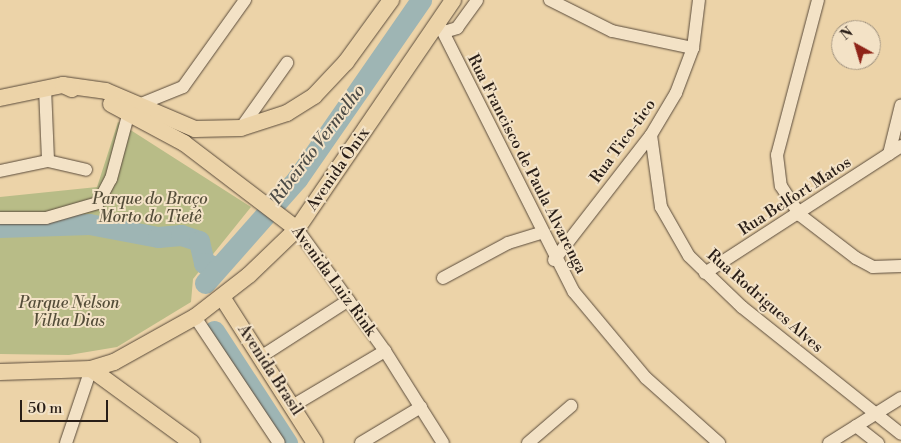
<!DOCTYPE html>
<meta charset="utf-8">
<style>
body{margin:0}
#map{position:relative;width:901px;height:443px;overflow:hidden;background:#ecd3a8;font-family:"Libre Bodoni",serif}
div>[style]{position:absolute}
.green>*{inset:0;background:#b8bc87}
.river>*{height:21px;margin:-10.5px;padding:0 10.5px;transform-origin:10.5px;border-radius:10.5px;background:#9eb5b4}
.roads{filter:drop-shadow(0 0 1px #5a4b3b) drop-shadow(0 0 1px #5a4b3b)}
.minor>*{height:12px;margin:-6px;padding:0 6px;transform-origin:6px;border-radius:6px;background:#f3e2c6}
.major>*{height:16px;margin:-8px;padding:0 8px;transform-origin:8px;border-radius:8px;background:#ecd3a8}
span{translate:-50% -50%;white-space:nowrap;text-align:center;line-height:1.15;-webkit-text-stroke:4px #f3e2c6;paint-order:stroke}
.street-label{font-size:16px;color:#291e17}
.park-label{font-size:16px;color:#544d39;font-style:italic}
.water-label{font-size:18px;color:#4c4b46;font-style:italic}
.north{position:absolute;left:831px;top:20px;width:50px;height:50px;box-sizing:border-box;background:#f3e2c6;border:1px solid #a29480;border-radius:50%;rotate:321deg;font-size:14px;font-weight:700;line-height:20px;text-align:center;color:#291e17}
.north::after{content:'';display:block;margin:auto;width:18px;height:22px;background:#8f2418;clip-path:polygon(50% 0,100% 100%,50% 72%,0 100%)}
.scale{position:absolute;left:20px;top:400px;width:88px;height:22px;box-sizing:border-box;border:2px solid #291e17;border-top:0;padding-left:6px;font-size:15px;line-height:18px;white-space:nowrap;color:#291e17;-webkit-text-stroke:4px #f3e2c6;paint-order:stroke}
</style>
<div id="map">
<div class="green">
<i style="clip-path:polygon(118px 122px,251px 207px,193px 279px,191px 302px,117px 347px,69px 355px,0 354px,0 197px,97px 187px)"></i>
</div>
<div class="river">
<i style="left:0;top:227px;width:89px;rotate:-1.9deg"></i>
<i style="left:89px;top:224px;width:70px;rotate:10.7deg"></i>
<i style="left:158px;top:237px;width:23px;rotate:-5deg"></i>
<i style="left:181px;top:235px;width:19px;rotate:18deg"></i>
<i style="left:199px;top:241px;width:23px;rotate:77deg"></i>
<i style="left:204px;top:263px;width:13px;rotate:18deg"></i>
<i style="left:205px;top:283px;width:139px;rotate:-48.5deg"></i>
<i style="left:297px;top:179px;width:218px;rotate:-55.3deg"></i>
<i style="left:214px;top:331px;width:134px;rotate:56.9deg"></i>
</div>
<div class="roads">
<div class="minor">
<i style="left:550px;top:0;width:69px;rotate:26.6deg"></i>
<i style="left:612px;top:31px;width:83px;rotate:11.9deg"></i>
<i style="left:818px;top:0;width:160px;rotate:104.8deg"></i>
<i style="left:777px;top:155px;width:31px;rotate:83deg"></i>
<i style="left:781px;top:186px;width:35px;rotate:57deg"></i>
<i style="left:800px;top:215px;width:71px;rotate:37.5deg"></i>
<i style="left:856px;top:258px;width:19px;rotate:28deg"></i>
<i style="left:873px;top:267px;width:28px;rotate:-2deg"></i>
<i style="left:438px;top:22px;width:302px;rotate:63.3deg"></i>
<i style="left:574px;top:292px;width:112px;rotate:50.1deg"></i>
<i style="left:646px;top:378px;width:98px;rotate:41.7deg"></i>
<i style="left:444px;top:32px;width:14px;rotate:-17deg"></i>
<i style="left:457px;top:28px;width:34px;rotate:-54deg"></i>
<i style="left:45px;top:88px;width:73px;rotate:87.6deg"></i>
<i style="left:141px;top:104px;width:45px;rotate:-22deg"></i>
<i style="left:183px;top:87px;width:107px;rotate:-54.5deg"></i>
<i style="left:241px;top:128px;width:80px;rotate:-54.7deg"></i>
<i style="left:651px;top:135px;width:73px;rotate:82.1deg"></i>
<i style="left:661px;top:207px;width:56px;rotate:60.3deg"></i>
<i style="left:689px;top:256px;width:74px;rotate:43.9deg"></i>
<i style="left:742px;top:307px;width:203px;rotate:38.6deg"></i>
<i style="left:889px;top:154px;width:50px;rotate:-76.2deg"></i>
<i style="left:0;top:171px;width:49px;rotate:-11.8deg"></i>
<i style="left:48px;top:161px;width:39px;rotate:13deg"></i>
<i style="left:0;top:218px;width:46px"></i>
<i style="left:46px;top:218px;width:54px;rotate:-16.1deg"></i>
<i style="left:98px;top:203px;width:27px;rotate:-62deg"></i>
<i style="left:111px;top:179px;width:69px;rotate:-75deg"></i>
<i style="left:297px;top:229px;width:150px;rotate:54.2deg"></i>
<i style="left:385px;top:351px;width:109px;rotate:57.8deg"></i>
<i style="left:554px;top:260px;width:158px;rotate:-52.2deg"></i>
<i style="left:651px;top:135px;width:49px;rotate:-59.2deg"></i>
<i style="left:676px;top:93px;width:48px;rotate:-69.3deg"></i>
<i style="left:693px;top:48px;width:48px;rotate:-82.9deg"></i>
<i style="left:705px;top:273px;width:234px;rotate:-32.9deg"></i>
<i style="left:443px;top:278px;width:74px;rotate:-28.3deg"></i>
<i style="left:508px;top:243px;width:34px;rotate:-17deg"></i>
<i style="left:195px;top:317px;width:151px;rotate:56.3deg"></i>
<i style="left:262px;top:356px;width:103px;rotate:-32.8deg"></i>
<i style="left:294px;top:405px;width:106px;rotate:-30.7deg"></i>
<i style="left:856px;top:426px;width:28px;rotate:38deg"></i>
<i style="left:66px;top:443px;width:78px;rotate:-71.3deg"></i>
<i style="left:361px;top:443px;width:70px;rotate:-31deg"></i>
<i style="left:528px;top:443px;width:57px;rotate:-40.7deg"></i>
<i style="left:829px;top:443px;width:85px;rotate:-32deg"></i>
</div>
<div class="major">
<i style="left:63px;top:85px;width:43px;rotate:7.9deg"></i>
<i style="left:106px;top:91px;width:97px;rotate:23.1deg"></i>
<i style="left:195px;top:129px;width:46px;rotate:-1.2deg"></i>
<i style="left:241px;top:128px;width:48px;rotate:-18.1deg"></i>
<i style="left:287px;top:113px;width:32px;rotate:-32deg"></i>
<i style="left:314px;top:96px;width:47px;rotate:-46.7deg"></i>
<i style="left:346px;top:62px;width:77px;rotate:-54deg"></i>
<i style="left:0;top:98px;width:64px;rotate:-11.7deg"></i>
<i style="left:63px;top:85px;width:10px;rotate:24deg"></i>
<i style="left:111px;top:104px;width:83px;rotate:28.1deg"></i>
<i style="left:184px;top:143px;width:142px;rotate:37.3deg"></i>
<i style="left:222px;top:297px;width:173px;rotate:57.5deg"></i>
<i style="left:91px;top:369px;width:125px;rotate:36.2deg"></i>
<i style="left:0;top:372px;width:91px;rotate:-1.9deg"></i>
<i style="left:91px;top:369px;width:24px;rotate:-17deg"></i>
<i style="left:114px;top:362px;width:93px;rotate:-29.1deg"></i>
<i style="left:195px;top:317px;width:68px;rotate:-37.9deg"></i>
<i style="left:249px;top:275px;width:66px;rotate:-43.8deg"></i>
<i style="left:297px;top:229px;width:277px;rotate:-55.7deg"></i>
</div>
</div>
<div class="street-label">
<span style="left:623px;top:141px;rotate:-54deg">Rua Tico-tico</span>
<span style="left:527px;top:164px;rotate:63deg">Rua Francisco de Paula Alvarenga</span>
<span style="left:338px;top:169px;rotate:-55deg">Avenida Ônix</span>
<span style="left:795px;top:196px;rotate:-33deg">Rua Belfort Matos</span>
<span style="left:334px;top:281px;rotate:54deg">Avenida Luiz Rink</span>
<span style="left:765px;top:301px;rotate:41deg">Rua Rodrigues Alves</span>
<span style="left:270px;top:370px;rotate:57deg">Avenida Brasil</span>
</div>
<div class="park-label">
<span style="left:150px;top:208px">Parque do Braço<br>Morto do Tietê</span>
<span style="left:69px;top:312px">Parque Nelson<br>Vilha Dias</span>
</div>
<div class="water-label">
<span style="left:318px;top:145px;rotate:-53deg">Ribeirão Vermelho</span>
</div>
<div class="north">N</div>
<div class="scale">50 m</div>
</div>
